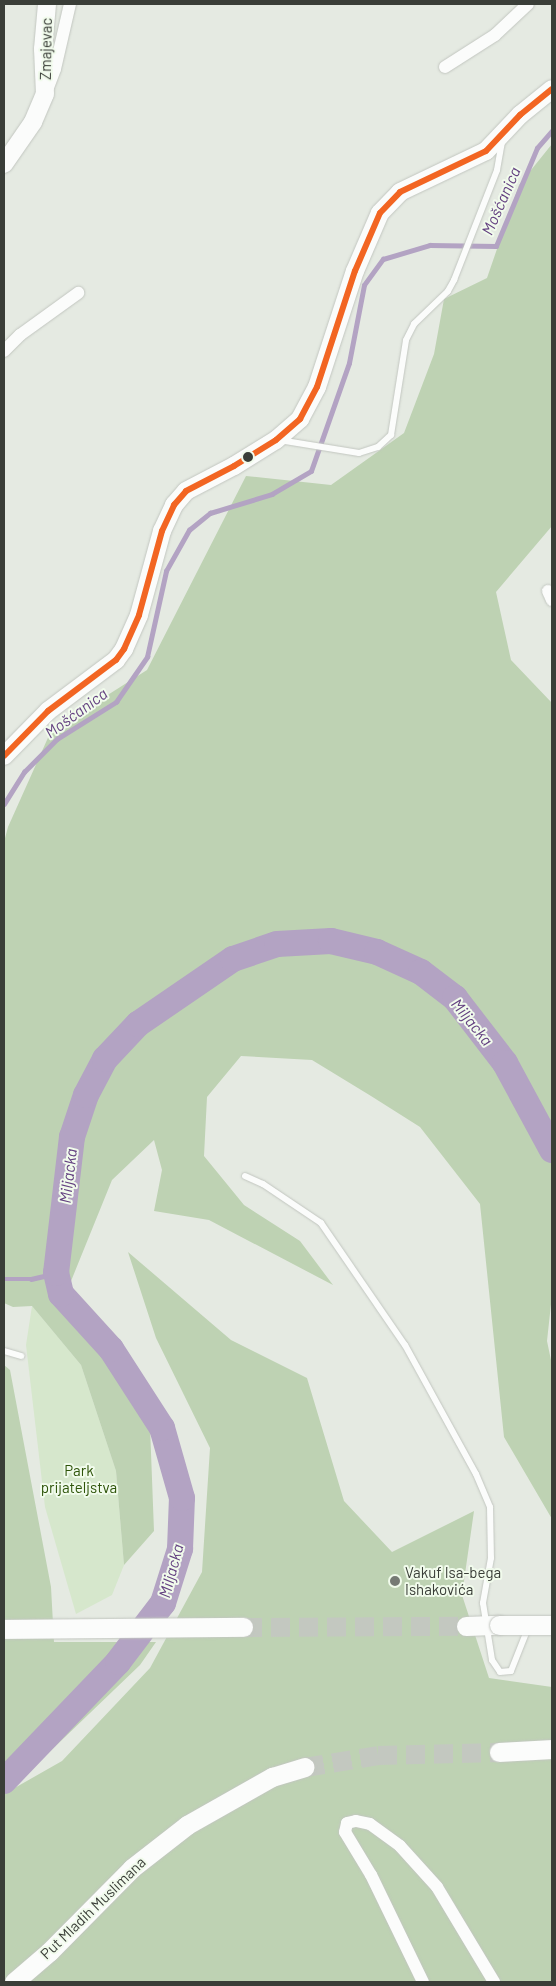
<!DOCTYPE html>
<meta charset="utf-8">
<style>
body{margin:0}
#map{position:relative;width:556px;height:1986px;overflow:hidden;background:#e5eae2;font-family:Barlow,sans-serif}
div>[style]{position:absolute}
.green>*{inset:0;background:#d6e7cc}
.forest>*{inset:0;background:#bed2b3}
.stream>*{height:4.5px;margin:-2.25px;padding:0 2.25px;transform-origin:2.25px;border-radius:2.25px;background:#b3a3c3}
.river>*{height:26px;margin:-13px;padding:0 13px;transform-origin:13px;border-radius:13px;background:#b3a3c3}
.primary-tunnel>*{height:19px;margin-top:-9.5px;transform-origin:0;background:repeating-linear-gradient(90deg,#c3c8c0 0 19px,transparent 0 28px)}
.roads{filter:drop-shadow(0 0 1px #c2c6c0) drop-shadow(0 0 1px #c2c6c0)}
.lane>*{height:6px;margin:-3px;padding:0 3px;transform-origin:3px;border-radius:3px;background:#fbfcfb}
.street>*{height:12px;margin:-6px;padding:0 6px;transform-origin:6px;border-radius:6px;background:#fbfcfb}
.secondary>*{height:18px;margin:-9px;padding:0 9px;transform-origin:9px;border-radius:9px;background:#fbfcfb}
.primary>*{height:19px;margin:-9.5px;padding:0 9.5px;transform-origin:9.5px;border-radius:9.5px;background:#fbfcfb}
.bridges{filter:drop-shadow(0 0 1px #c2c6c0) drop-shadow(0 0 1px #c2c6c0)}
.primary-bridge>*{height:19px;margin:-9.5px;padding:0 9.5px;transform-origin:9.5px;border-radius:9.5px;background:#fbfcfb}
.bus-1>*{height:6px;margin:-3px;padding:0 3px;transform-origin:3px;border-radius:3px;background:#f26522}
.dots>*{width:14px;height:14px;translate:-50% -50%;box-sizing:border-box;border:2px solid #f1fbec;border-radius:50%}
span{translate:-50% -50%;white-space:nowrap;text-align:center;line-height:1.15;-webkit-text-stroke:4px #f1fbec;paint-order:stroke}
.street-label{font-size:15px;color:#3a3e38}
.park-label{font-size:15px;color:#2e5409}
.poi-label{font-size:15px;color:#3a3e38}
.left{translate:0 -50%;text-align:left}
.water-label{font-size:16px;color:#634080;font-style:italic}
.frame{position:absolute;inset:0;border:5px solid #3a3e38;pointer-events:none}
</style>
<div id="map">
<div class="green">
<i style="clip-path:polygon(32px 1306px,81px 1365px,116px 1471px,124px 1565px,112px 1595px,76px 1614px,45px 1507px,26px 1345px)"></i>
</div>
<div class="forest">
<i style="clip-path:polygon(552px 144px,552px 526px,496px 592px,511px 660px,552px 703px,552px 1295px,547px 1341px,552px 1365px,552px 1519px,504px 1437px,480px 1204px,420px 1127px,371px 1096px,312px 1060px,241px 1056px,207px 1097px,204px 1156px,244px 1205px,300px 1241px,333px 1285px,209px 1220px,154px 1211px,162px 1170px,154px 1140px,112px 1180px,67px 1291px,150px 1426px,154px 1531px,124px 1565px,116px 1471px,81px 1365px,32px 1306px,13px 1307px,4px 1303px,4px 842px,8px 827px,51px 731px,147px 670px,246px 476px,331px 485px,404px 433px,434px 354px,444px 299px,487px 278px,519px 185px)"></i>
<i style="clip-path:polygon(128px 1252px,231px 1340px,307px 1378px,344px 1501px,392px 1552px,474px 1511px,462px 1595px,489px 1678px,552px 1687px,552px 1982px,4px 1982px,4px 1794px,62px 1761px,150px 1668px,202px 1572px,210px 1448px,156px 1338px)"></i>
<i style="clip-path:polygon(4px 1365px,10px 1370px,51px 1587px,54px 1642px,156px 1642px,140px 1665px,40px 1761px,4px 1772px)"></i>
</div>
<div class="stream">
<i style="left:4px;top:804px;width:38px;rotate:-58deg"></i>
<i style="left:24px;top:772px;width:47px;rotate:-45deg"></i>
<i style="left:57px;top:739px;width:70px;rotate:-32.1deg"></i>
<i style="left:116px;top:702px;width:55px;rotate:-55.4deg"></i>
<i style="left:147px;top:657px;width:88px;rotate:-77.5deg"></i>
<i style="left:166px;top:571px;width:47px;rotate:-60.7deg"></i>
<i style="left:189px;top:530px;width:27px;rotate:-39deg"></i>
<i style="left:210px;top:513px;width:65px;rotate:-17deg"></i>
<i style="left:272px;top:494px;width:45px;rotate:-30.5deg"></i>
<i style="left:311px;top:471px;width:114px;rotate:-70.6deg"></i>
<i style="left:349px;top:363px;width:79px;rotate:-79.1deg"></i>
<i style="left:364px;top:285px;width:32px;rotate:-54deg"></i>
<i style="left:383px;top:259px;width:49px;rotate:-16.6deg"></i>
<i style="left:430px;top:245px;width:66px;rotate:0.9deg"></i>
<i style="left:496px;top:246px;width:106px;rotate:-67.3deg"></i>
<i style="left:537px;top:148px;width:23px;rotate:-49deg"></i>
<i style="left:4px;top:1279px;width:27px"></i>
<i style="left:31px;top:1279px;width:26px;rotate:-13deg"></i>
</div>
<div class="river">
<i style="left:4px;top:1781px;width:165px;rotate:-46.2deg"></i>
<i style="left:118px;top:1662px;width:74px;rotate:-52.7deg"></i>
<i style="left:163px;top:1603px;width:57px;rotate:-72.5deg"></i>
<i style="left:180px;top:1549px;width:51px;rotate:-87.8deg"></i>
<i style="left:182px;top:1498px;width:73px;rotate:-105.9deg"></i>
<i style="left:162px;top:1428px;width:94px;rotate:-122.8deg"></i>
<i style="left:111px;top:1349px;width:74px;rotate:-132.3deg"></i>
<i style="left:61px;top:1294px;width:22px;rotate:-103deg"></i>
<i style="left:56px;top:1273px;width:137px;rotate:-83.3deg"></i>
<i style="left:72px;top:1137px;width:44px;rotate:-71.6deg"></i>
<i style="left:86px;top:1095px;width:41px;rotate:-62.2deg"></i>
<i style="left:105px;top:1059px;width:48px;rotate:-46.7deg"></i>
<i style="left:138px;top:1024px;width:115px;rotate:-34.4deg"></i>
<i style="left:233px;top:959px;width:46px;rotate:-18.8deg"></i>
<i style="left:277px;top:944px;width:54px;rotate:-3.2deg"></i>
<i style="left:331px;top:941px;width:47px;rotate:13.4deg"></i>
<i style="left:377px;top:952px;width:48px;rotate:24.4deg"></i>
<i style="left:421px;top:972px;width:43px;rotate:37.4deg"></i>
<i style="left:455px;top:998px;width:82px;rotate:52.4deg"></i>
<i style="left:505px;top:1063px;width:99px;rotate:61.6deg"></i>
</div>
<div class="primary-tunnel">
<i style="left:243px;top:1627px;width:223px;rotate:-0.3deg"></i>
<i style="left:305px;top:1767px;width:74px;rotate:-9.3deg"></i>
<i style="left:378px;top:1755px;width:121px;rotate:-1.4deg"></i>
</div>
<div class="roads">
<div class="lane">
<i style="left:279px;top:440px;width:81px;rotate:9.2deg"></i>
<i style="left:359px;top:453px;width:20px;rotate:-18deg"></i>
<i style="left:378px;top:447px;width:18px;rotate:-43deg"></i>
<i style="left:391px;top:435px;width:96px;rotate:-81deg"></i>
<i style="left:406px;top:340px;width:18px;rotate:-63deg"></i>
<i style="left:414px;top:324px;width:47px;rotate:-44.1deg"></i>
<i style="left:448px;top:291px;width:13px;rotate:-61deg"></i>
<i style="left:454px;top:280px;width:118px;rotate:-68.6deg"></i>
<i style="left:497px;top:170px;width:29px;rotate:-80deg"></i>
<i style="left:245px;top:1176px;width:20px;rotate:24deg"></i>
<i style="left:263px;top:1184px;width:70px;rotate:33.9deg"></i>
<i style="left:321px;top:1223px;width:148px;rotate:55.5deg"></i>
<i style="left:405px;top:1345px;width:147px;rotate:61.2deg"></i>
<i style="left:476px;top:1474px;width:36px;rotate:67deg"></i>
<i style="left:490px;top:1507px;width:51px;rotate:88.9deg"></i>
<i style="left:491px;top:1558px;width:46px;rotate:100.1deg"></i>
<i style="left:483px;top:1603px;width:58px;rotate:81deg"></i>
<i style="left:492px;top:1660px;width:14px;rotate:56deg"></i>
<i style="left:500px;top:1672px;width:11px;rotate:-5deg"></i>
<i style="left:511px;top:1671px;width:46px;rotate:-68.4deg"></i>
<i style="left:4px;top:1351px;width:18px;rotate:16deg"></i>
</div>
<div class="street">
<i style="left:445px;top:67px;width:59px;rotate:-32.6deg"></i>
<i style="left:495px;top:35px;width:45px;rotate:-43.2deg"></i>
<i style="left:47px;top:90px;width:22px;rotate:-69deg"></i>
<i style="left:55px;top:69px;width:67px;rotate:-77deg"></i>
<i style="left:4px;top:351px;width:23px;rotate:-45deg"></i>
<i style="left:20px;top:335px;width:72px;rotate:-35.9deg"></i>
<i style="left:548px;top:591px;width:10px;rotate:66deg"></i>
<i style="left:423px;top:1982px;width:119px;rotate:-115.9deg"></i>
<i style="left:371px;top:1875px;width:50px;rotate:-121.2deg"></i>
<i style="left:345px;top:1832px;width:9px;rotate:-77deg"></i>
<i style="left:347px;top:1823px;width:9px;rotate:-13deg"></i>
<i style="left:356px;top:1821px;width:14px;rotate:12deg"></i>
<i style="left:370px;top:1824px;width:37px;rotate:36deg"></i>
<i style="left:400px;top:1846px;width:55px;rotate:47.9deg"></i>
<i style="left:437px;top:1887px;width:111px;rotate:59deg"></i>
</div>
<div class="secondary">
<i style="left:4px;top:164px;width:51px;rotate:-55.4deg"></i>
<i style="left:33px;top:122px;width:30px;rotate:-67deg"></i>
<i style="left:45px;top:94px;width:45px;rotate:-92.5deg"></i>
<i style="left:43px;top:49px;width:45px;rotate:-84.9deg"></i>
<i style="left:4px;top:756px;width:63px;rotate:-45.6deg"></i>
<i style="left:48px;top:711px;width:85px;rotate:-36.9deg"></i>
<i style="left:116px;top:660px;width:14px;rotate:-54deg"></i>
<i style="left:124px;top:649px;width:37px;rotate:-66deg"></i>
<i style="left:139px;top:615px;width:87px;rotate:-74.7deg"></i>
<i style="left:162px;top:531px;width:29px;rotate:-65deg"></i>
<i style="left:174px;top:505px;width:18px;rotate:-49deg"></i>
<i style="left:186px;top:491px;width:54px;rotate:-27.5deg"></i>
<i style="left:234px;top:466px;width:49px;rotate:-31.8deg"></i>
<i style="left:276px;top:440px;width:32px;rotate:-41deg"></i>
<i style="left:300px;top:419px;width:36px;rotate:-62deg"></i>
<i style="left:317px;top:387px;width:122px;rotate:-71.9deg"></i>
<i style="left:355px;top:271px;width:63px;rotate:-66.7deg"></i>
<i style="left:380px;top:213px;width:29px;rotate:-46deg"></i>
<i style="left:400px;top:192px;width:95px;rotate:-25.5deg"></i>
<i style="left:486px;top:151px;width:50px;rotate:-46.6deg"></i>
<i style="left:520px;top:115px;width:41px;rotate:-39.1deg"></i>
</div>
<div class="primary">
<i style="left:466px;top:1626px;width:33px;rotate:-2deg"></i>
<i style="left:4px;top:1629px;width:239px;rotate:-0.5deg"></i>
<i style="left:499px;top:1752px;width:53px;rotate:-3.2deg"></i>
<i style="left:14px;top:1982px;width:46px;rotate:-40.6deg"></i>
<i style="left:49px;top:1952px;width:118px;rotate:-45.3deg"></i>
<i style="left:132px;top:1868px;width:70px;rotate:-38deg"></i>
<i style="left:187px;top:1825px;width:98px;rotate:-29.5deg"></i>
<i style="left:272px;top:1777px;width:34px;rotate:-17deg"></i>
</div>
</div>
<div class="bridges">
<div class="primary-bridge">
<i style="left:499px;top:1625px;width:53px"></i>
</div>
</div>
<div class="bus-1">
<i style="left:4px;top:756px;width:63px;rotate:-45.6deg"></i>
<i style="left:48px;top:711px;width:85px;rotate:-36.9deg"></i>
<i style="left:116px;top:660px;width:14px;rotate:-54deg"></i>
<i style="left:124px;top:649px;width:37px;rotate:-66deg"></i>
<i style="left:139px;top:615px;width:87px;rotate:-74.7deg"></i>
<i style="left:162px;top:531px;width:29px;rotate:-65deg"></i>
<i style="left:174px;top:505px;width:18px;rotate:-49deg"></i>
<i style="left:186px;top:491px;width:54px;rotate:-27.5deg"></i>
<i style="left:234px;top:466px;width:49px;rotate:-31.8deg"></i>
<i style="left:276px;top:440px;width:32px;rotate:-41deg"></i>
<i style="left:300px;top:419px;width:36px;rotate:-62deg"></i>
<i style="left:317px;top:387px;width:122px;rotate:-71.9deg"></i>
<i style="left:355px;top:271px;width:63px;rotate:-66.7deg"></i>
<i style="left:380px;top:213px;width:29px;rotate:-46deg"></i>
<i style="left:400px;top:192px;width:95px;rotate:-25.5deg"></i>
<i style="left:486px;top:151px;width:50px;rotate:-46.6deg"></i>
<i style="left:520px;top:115px;width:41px;rotate:-39.1deg"></i>
</div>
<div class="dots">
<i style="left:248px;top:457px;background:#3a3e38"></i>
<i style="left:395px;top:1581px;background:#767a74"></i>
</div>
<div class="street-label">
<span style="left:46px;top:49px;rotate:-89deg">Zmajevac</span>
<span style="left:93px;top:1908px;rotate:-44deg">Put Mladih Muslimana</span>
</div>
<div class="park-label">
<span style="left:79px;top:1479px">Park<br>prijateljstva</span>
</div>
<div class="poi-label">
<span class="left" style="left:405px;top:1581px">Vakuf Isa-bega<br>Ishakovića</span>
</div>
<div class="water-label">
<span style="left:501px;top:201px;rotate:-66deg">Mošćanica</span>
<span style="left:76px;top:713px;rotate:-36deg">Mošćanica</span>
<span style="left:472px;top:1022px;rotate:51deg">Miljacka</span>
<span style="left:68px;top:1176px;rotate:-83deg">Miljacka</span>
<span style="left:171px;top:1571px;rotate:-75deg">Miljacka</span>
</div>
<div class="frame"></div>
</div>
